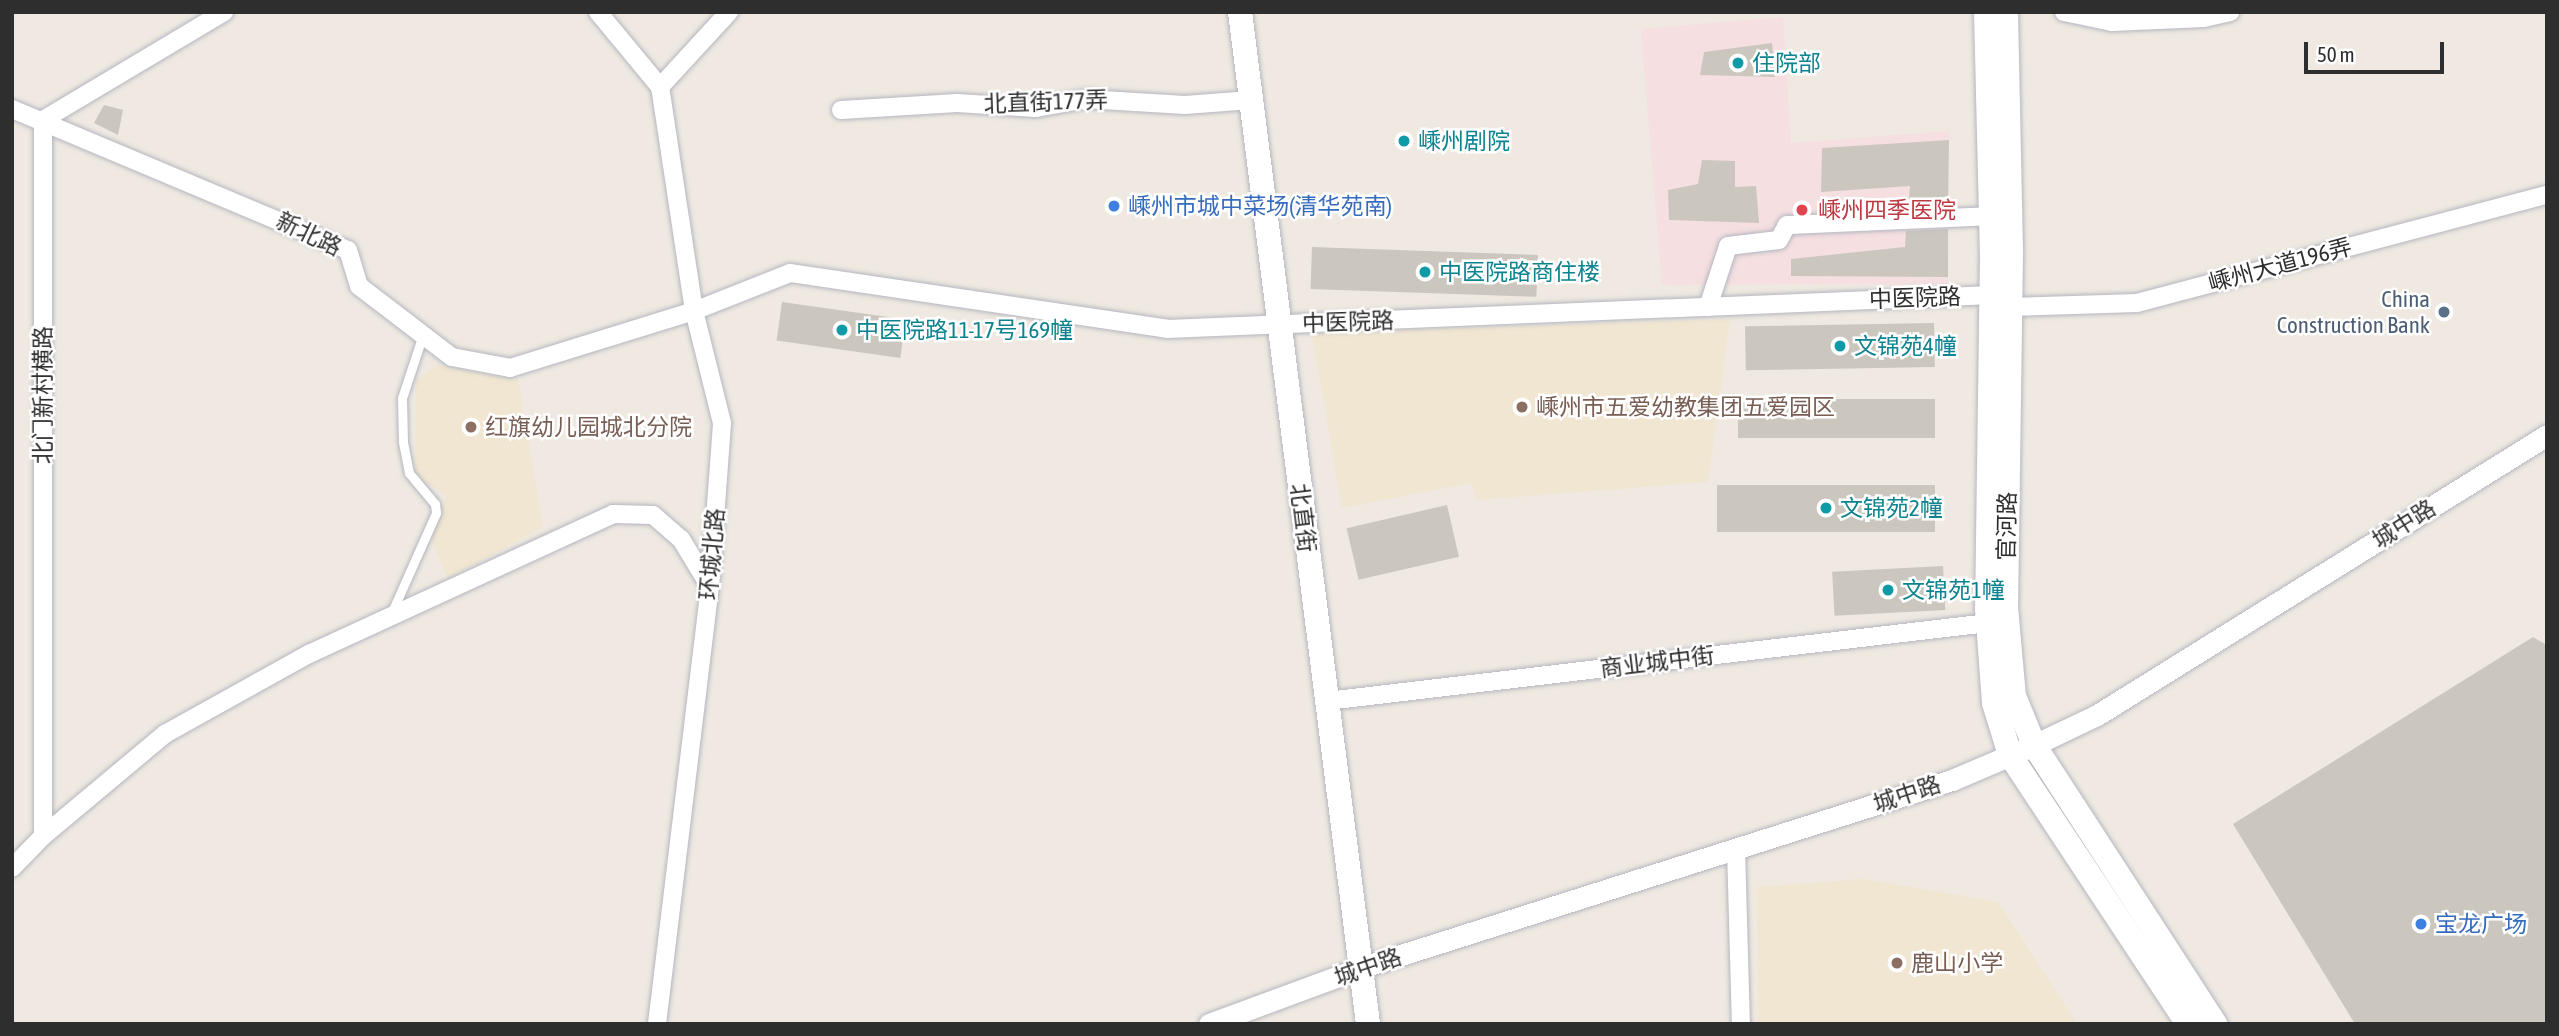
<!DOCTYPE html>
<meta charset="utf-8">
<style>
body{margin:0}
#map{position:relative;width:2559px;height:1036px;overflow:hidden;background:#efe9e1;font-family:"Asap Condensed","Noto Sans SC",sans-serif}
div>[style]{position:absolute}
.education>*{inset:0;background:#f0e6d1}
.medical>*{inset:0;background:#f5dfe0}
.building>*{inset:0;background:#cbc7bf;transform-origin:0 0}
.roads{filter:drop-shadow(0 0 2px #b4b7c1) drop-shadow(0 0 2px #b4b7c1)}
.service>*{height:9px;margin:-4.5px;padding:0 4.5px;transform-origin:4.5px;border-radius:4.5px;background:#fff}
.minor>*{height:18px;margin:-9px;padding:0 9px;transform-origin:9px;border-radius:9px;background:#fff}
.tertiary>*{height:21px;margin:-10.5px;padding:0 10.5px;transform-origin:10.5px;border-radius:10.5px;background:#fff}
.secondary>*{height:24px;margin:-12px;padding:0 12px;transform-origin:12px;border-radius:12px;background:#fff}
.dots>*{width:19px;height:19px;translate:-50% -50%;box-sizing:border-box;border:4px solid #fff;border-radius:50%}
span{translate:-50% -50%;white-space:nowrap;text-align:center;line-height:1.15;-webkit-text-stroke:5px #fff;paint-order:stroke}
.culture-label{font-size:23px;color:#0d838f}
.left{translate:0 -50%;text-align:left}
.street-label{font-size:23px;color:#2e2e2e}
.shop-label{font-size:23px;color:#366cbe}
.health-label{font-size:23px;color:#be3a42}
.service-label{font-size:23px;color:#4e5e75}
.right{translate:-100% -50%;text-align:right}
.education-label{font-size:23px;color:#785e54}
.frame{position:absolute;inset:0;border:14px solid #2e2e2e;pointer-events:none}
.scale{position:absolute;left:2304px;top:42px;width:140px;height:32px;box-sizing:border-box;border:4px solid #2e2e2e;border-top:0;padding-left:9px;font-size:21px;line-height:24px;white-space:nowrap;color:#2e2e2e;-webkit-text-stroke:5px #fff;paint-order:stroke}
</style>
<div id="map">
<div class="education">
<i style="clip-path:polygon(1730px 319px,1708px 482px,1476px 500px,1471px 483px,1342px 508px,1312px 333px)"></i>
<i style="clip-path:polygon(438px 365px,518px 380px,543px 527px,448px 579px,429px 534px,447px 496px,415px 475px,416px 380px)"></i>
<i style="clip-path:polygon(1864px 879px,1998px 902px,2077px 1024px,1758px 1024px,1757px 887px)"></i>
</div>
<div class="medical">
<i style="clip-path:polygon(1783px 17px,1791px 143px,1949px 131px,1948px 284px,1662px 285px,1641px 29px)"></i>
</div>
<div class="building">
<i style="clip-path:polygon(1772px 43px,1775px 77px,1700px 75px,1704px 52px)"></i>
<i style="clip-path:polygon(104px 105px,123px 110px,118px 135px,94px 123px)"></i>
<i style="clip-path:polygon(1949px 140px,1948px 206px,1908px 208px,1910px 186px,1821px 192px,1822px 148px)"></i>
<i style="clip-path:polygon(1702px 160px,1735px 161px,1735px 187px,1756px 186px,1759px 223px,1669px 220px,1668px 190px,1698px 184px)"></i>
<i style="clip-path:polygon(1948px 229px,1948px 277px,1791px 276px,1791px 259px,1905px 247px,1906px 231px)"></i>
<i style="left:1312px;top:247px;width:226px;height:42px;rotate:2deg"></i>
<i style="left:782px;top:302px;width:125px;height:39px;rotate:8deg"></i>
<i style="left:1934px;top:323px;width:44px;height:189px;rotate:89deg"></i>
<i style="left:1935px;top:399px;width:39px;height:197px;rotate:90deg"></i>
<i style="left:1717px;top:485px;width:218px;height:47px"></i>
<i style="left:1447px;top:505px;width:53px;height:103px;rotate:77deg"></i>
<i style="left:1943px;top:566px;width:44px;height:111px;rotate:87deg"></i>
<i style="clip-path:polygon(2533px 637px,2547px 645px,2547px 1024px,2355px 1024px,2233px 824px)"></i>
</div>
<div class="roads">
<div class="service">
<i style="left:391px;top:614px;width:111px;rotate:-66deg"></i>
<i style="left:436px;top:513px;width:9px;rotate:-96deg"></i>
<i style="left:435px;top:504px;width:40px;rotate:-130deg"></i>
<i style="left:409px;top:473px;width:32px;rotate:-101deg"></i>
<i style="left:403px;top:442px;width:44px;rotate:-91.3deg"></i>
<i style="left:402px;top:398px;width:67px;rotate:-71.8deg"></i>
</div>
<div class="minor">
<i style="left:598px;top:12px;width:97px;rotate:50.4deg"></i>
<i style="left:2064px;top:12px;width:49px;rotate:11.8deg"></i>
<i style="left:2112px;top:22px;width:92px;rotate:-2.5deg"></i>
<i style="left:2204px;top:18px;width:27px;rotate:-13deg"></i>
<i style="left:660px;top:87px;width:102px;rotate:-47.4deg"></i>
<i style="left:12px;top:109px;width:364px;rotate:22.8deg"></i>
<i style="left:348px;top:250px;width:38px;rotate:73deg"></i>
<i style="left:359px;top:286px;width:117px;rotate:37.4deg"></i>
<i style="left:452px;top:357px;width:59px;rotate:10.7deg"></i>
<i style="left:510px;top:368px;width:193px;rotate:-17.2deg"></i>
<i style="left:694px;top:311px;width:103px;rotate:-21.6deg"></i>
<i style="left:790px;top:273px;width:381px;rotate:8.4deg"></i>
<i style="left:1167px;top:329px;width:826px;rotate:-2.36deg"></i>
<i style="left:1992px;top:295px;width:22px;rotate:34deg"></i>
<i style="left:2010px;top:307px;width:127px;rotate:-1.8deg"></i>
<i style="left:2137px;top:303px;width:424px;rotate:-14.8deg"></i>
<i style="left:841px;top:110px;width:116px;rotate:-3.5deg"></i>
<i style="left:957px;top:103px;width:79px;rotate:3.6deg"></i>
<i style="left:1036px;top:108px;width:51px;rotate:-10.2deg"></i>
<i style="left:1086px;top:99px;width:99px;rotate:3.5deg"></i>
<i style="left:1185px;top:105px;width:66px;rotate:-4.3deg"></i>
<i style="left:1708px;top:307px;width:64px;rotate:-71.8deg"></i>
<i style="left:1728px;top:246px;width:51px;rotate:-6.7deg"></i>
<i style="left:1779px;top:240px;width:17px;rotate:-62deg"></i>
<i style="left:1787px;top:225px;width:204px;rotate:-2.5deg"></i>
<i style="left:1327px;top:701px;width:666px;rotate:-6.73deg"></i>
<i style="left:43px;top:836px;width:159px;rotate:-39.9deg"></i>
<i style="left:165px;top:734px;width:165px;rotate:-29.1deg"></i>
<i style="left:309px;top:654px;width:335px;rotate:-24.7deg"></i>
<i style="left:613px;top:514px;width:40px;rotate:1.4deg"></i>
<i style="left:653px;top:515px;width:37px;rotate:41deg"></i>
<i style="left:681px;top:539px;width:56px;rotate:58.9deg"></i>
<i style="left:1736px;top:848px;width:176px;rotate:88.4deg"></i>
<i style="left:12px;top:868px;width:45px;rotate:-45.9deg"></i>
<i style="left:43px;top:836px;width:716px;rotate:-90deg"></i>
<i style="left:43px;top:120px;width:211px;rotate:-30.8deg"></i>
<i style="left:657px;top:1024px;width:440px;rotate:-83.1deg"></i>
<i style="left:710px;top:587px;width:164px;rotate:-85.8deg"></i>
<i style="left:722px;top:423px;width:115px;rotate:-104deg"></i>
<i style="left:694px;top:311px;width:227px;rotate:-98.6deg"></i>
</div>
<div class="tertiary">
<i style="left:1209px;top:1024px;width:161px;rotate:-20.3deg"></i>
<i style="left:1360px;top:968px;width:621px;rotate:-17.62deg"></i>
<i style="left:1952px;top:780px;width:89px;rotate:-23.1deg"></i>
<i style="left:2034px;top:745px;width:70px;rotate:-25.5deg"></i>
<i style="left:2097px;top:715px;width:530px;rotate:-31.89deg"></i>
</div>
<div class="secondary">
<i style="left:1240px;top:12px;width:1020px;rotate:82.79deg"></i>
<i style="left:1986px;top:12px;width:242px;rotate:88.6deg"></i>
<i style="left:1992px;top:254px;width:354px;rotate:90.8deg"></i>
<i style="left:1987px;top:608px;width:95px;rotate:85.8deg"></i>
<i style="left:1994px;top:703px;width:54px;rotate:72.9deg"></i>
<i style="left:2010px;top:755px;width:323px;rotate:56.5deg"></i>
<i style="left:2006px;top:12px;width:242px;rotate:88.8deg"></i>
<i style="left:2011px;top:254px;width:353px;rotate:90.8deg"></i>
<i style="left:2006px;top:607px;width:89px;rotate:84.9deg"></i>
<i style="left:2014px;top:696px;width:53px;rotate:67.8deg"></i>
<i style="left:2034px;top:745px;width:333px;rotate:57deg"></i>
</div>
</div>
<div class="dots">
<i style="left:1738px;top:63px;background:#0f9aa8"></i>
<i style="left:1404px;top:141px;background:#0f9aa8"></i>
<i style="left:1114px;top:206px;background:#3f7fe0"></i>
<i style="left:1802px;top:210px;background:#e0444e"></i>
<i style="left:1425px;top:272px;background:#0f9aa8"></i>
<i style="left:2444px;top:312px;background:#5c6f8a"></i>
<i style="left:842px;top:330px;background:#0f9aa8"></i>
<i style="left:1840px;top:346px;background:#0f9aa8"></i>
<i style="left:1522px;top:407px;background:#8d6e63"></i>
<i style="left:471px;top:427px;background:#8d6e63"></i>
<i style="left:1826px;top:508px;background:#0f9aa8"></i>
<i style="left:1888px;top:590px;background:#0f9aa8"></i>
<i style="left:2421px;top:924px;background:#3f7fe0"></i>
<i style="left:1897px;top:963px;background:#8d6e63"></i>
</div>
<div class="culture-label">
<span class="left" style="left:1752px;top:63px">住院部</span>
<span class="left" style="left:1418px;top:141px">嵊州剧院</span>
<span class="left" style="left:1439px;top:272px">中医院路商住楼</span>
<span class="left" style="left:856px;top:330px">中医院路11-17号169幢</span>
<span class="left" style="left:1854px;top:346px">文锦苑4幢</span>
<span class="left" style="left:1840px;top:508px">文锦苑2幢</span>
<span class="left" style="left:1902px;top:590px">文锦苑1幢</span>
</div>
<div class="street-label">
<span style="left:1046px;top:102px;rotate:-2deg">北直街177弄</span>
<span style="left:309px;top:234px;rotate:26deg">新北路</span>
<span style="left:2280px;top:265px;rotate:-15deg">嵊州大道196弄</span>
<span style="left:1915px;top:298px;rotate:-2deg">中医院路</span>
<span style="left:1348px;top:322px;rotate:-2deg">中医院路</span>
<span style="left:43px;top:395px;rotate:-90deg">北门新村横路</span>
<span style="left:1303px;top:518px;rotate:83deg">北直街</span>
<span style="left:2404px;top:524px;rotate:-32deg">城中路</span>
<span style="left:2007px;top:526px;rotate:-89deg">官河路</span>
<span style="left:712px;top:554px;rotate:-85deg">环城北路</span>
<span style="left:1657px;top:662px;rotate:-7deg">商业城中街</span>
<span style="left:1907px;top:794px;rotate:-18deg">城中路</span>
<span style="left:1368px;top:967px;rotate:-19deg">城中路</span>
</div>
<div class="shop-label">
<span class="left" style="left:1128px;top:206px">嵊州市城中菜场(清华苑南)</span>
<span class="left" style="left:2435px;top:924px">宝龙广场</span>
</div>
<div class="health-label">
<span class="left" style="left:1818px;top:210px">嵊州四季医院</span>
</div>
<div class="service-label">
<span class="right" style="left:2430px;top:312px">China<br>Construction Bank</span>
</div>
<div class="education-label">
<span class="left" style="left:1536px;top:407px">嵊州市五爱幼教集团五爱园区</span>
<span class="left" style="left:485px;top:427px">红旗幼儿园城北分院</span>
<span class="left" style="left:1911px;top:963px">鹿山小学</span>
</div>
<div class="frame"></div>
<div class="scale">50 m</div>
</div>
